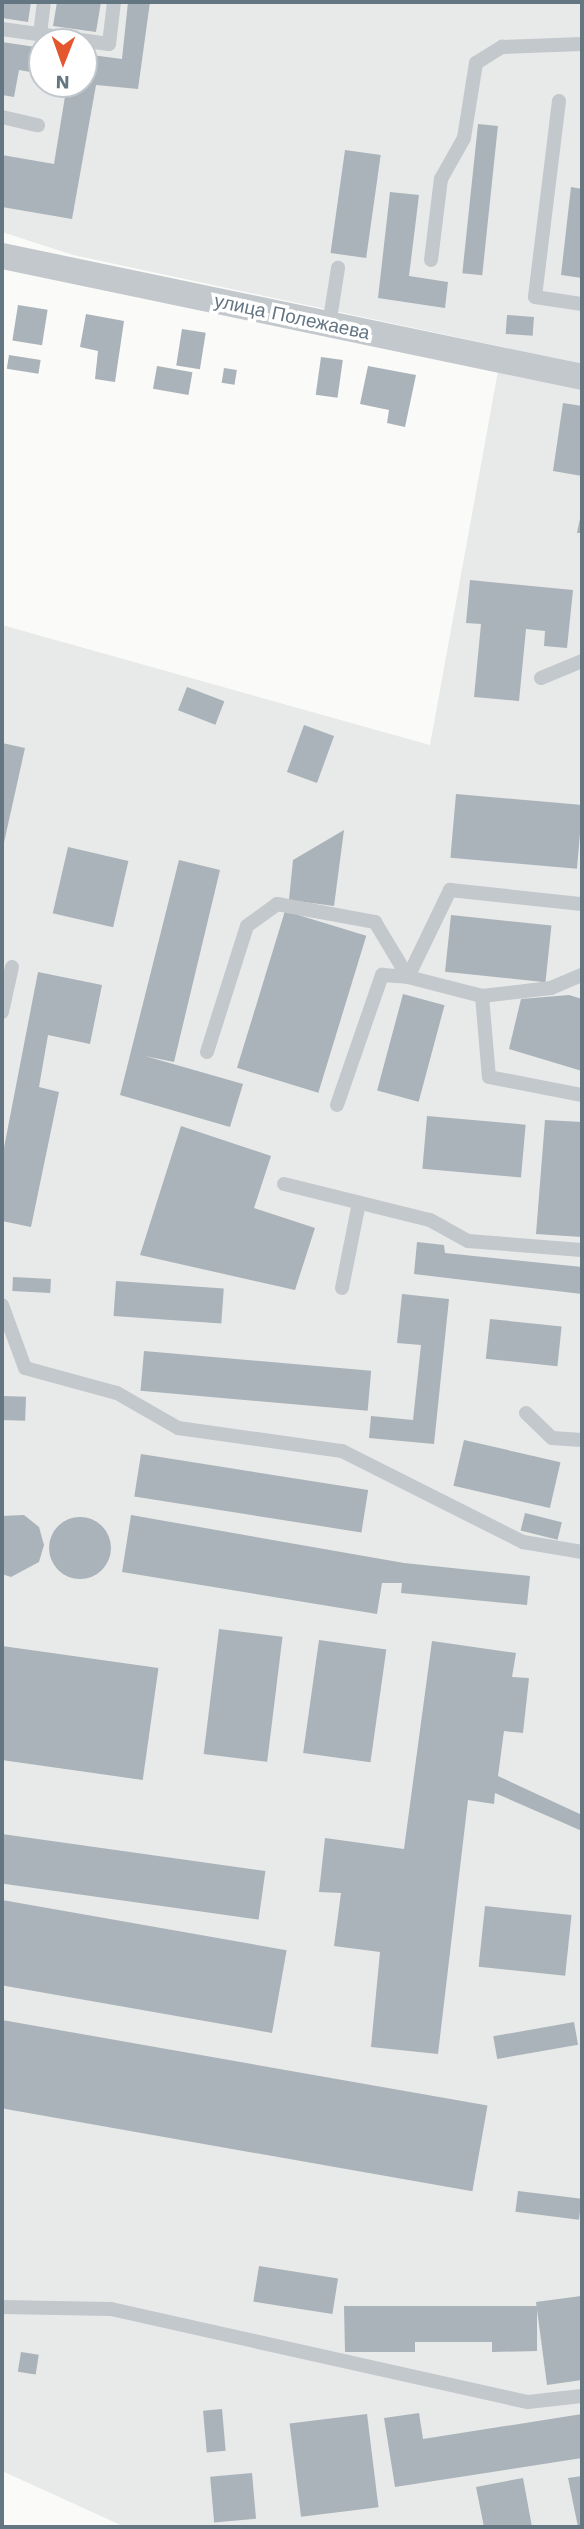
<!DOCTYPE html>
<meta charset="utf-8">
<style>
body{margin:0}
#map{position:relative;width:584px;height:2529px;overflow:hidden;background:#fafaf8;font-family:"Work Sans",sans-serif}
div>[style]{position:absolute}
.built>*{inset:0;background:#e8e9e9}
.building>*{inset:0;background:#aab3b9;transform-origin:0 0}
.round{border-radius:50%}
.lane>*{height:14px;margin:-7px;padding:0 7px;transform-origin:7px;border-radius:7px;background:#c3c8cc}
.street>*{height:26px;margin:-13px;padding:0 13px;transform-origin:13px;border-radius:13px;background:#c3c8cc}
span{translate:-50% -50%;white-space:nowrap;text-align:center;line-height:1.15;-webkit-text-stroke:7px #fff;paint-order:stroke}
.street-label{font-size:19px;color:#657683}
.frame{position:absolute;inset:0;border:4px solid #657683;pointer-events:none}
.north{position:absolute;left:28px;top:28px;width:70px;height:70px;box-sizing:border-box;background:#fff;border:2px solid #c1c8cd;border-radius:50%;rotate:181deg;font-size:19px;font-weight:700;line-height:28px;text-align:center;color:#657683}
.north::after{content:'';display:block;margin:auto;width:24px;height:32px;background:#e4572e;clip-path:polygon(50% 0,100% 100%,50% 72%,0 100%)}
</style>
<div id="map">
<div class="built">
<i style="clip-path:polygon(evenodd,2px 2px,582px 2px,582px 364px,73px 255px,2px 232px,2px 2px,42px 42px,84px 42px,84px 84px,42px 84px,42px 42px)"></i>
<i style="clip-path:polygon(498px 371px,582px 387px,582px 2527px,125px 2527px,2px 2471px,2px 625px,430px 745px)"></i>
</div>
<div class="building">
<i style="clip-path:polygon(2px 2px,31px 2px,28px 22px,2px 18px)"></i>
<i style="clip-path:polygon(57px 2px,101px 2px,96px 32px,53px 26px)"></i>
<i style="clip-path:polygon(128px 2px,150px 2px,138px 89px,96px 85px,72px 219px,2px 207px,2px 155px,54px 164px,67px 84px,84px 84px,84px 54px,122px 59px)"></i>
<i style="clip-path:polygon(2px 42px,42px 48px,42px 74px,19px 70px,14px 97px,2px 95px)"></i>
<i style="left:478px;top:124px;width:20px;height:150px;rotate:6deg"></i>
<i style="left:345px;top:150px;width:36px;height:104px;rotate:8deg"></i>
<i style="clip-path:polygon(571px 187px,582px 189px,582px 278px,561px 275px)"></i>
<i style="clip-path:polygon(390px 192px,419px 195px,409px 276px,448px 282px,445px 308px,378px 298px)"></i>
<i style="left:18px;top:305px;width:30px;height:36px;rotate:9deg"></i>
<i style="clip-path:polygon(86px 314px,124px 321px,115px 382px,95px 379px,98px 351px,80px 347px)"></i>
<i style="left:507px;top:315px;width:27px;height:19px;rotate:4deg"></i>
<i style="left:182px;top:329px;width:24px;height:37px;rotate:9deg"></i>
<i style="left:9px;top:355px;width:32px;height:14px;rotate:9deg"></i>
<i style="left:321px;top:357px;width:22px;height:38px;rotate:8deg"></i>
<i style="left:157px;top:366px;width:36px;height:23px;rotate:10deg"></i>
<i style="clip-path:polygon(368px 366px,416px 375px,405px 427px,387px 423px,389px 410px,360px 404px)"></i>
<i style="left:224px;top:368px;width:13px;height:15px;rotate:9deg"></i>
<i style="clip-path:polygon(563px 403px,582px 406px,582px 476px,553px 471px)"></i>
<i style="clip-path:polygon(582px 509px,582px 533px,577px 533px)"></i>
<i style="clip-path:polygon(470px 580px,573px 590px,567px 648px,544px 646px,545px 631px,526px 629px,519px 701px,474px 697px,481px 624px,466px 623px)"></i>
<i style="left:187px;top:687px;width:40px;height:25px;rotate:21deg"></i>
<i style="left:304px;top:725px;width:32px;height:50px;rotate:20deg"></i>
<i style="clip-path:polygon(2px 743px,25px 748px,3px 847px,2px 847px)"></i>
<i style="left:456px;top:794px;width:127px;height:64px;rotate:5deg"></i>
<i style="clip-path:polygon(344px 830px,334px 906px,289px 900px,293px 860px)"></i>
<i style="left:68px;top:847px;width:62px;height:68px;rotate:13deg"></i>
<i style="clip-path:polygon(179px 860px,220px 870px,174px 1062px,145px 1056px,243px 1084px,230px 1127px,120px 1095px)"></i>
<i style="left:285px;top:911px;width:85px;height:164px;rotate:17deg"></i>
<i style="left:451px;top:915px;width:101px;height:57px;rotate:6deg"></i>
<i style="clip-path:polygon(38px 972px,102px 985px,90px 1044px,48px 1035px,39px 1087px,59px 1092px,31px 1227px,2px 1221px,2px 1158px)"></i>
<i style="left:403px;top:994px;width:43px;height:100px;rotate:15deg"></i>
<i style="clip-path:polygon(569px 995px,582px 999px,582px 1071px,509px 1049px,521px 999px)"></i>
<i style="left:427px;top:1116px;width:99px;height:53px;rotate:5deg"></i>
<i style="clip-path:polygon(545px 1120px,582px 1122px,582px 1237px,536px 1234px)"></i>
<i style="clip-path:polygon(181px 1126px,271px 1156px,254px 1208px,315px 1228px,295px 1290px,140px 1255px)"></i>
<i style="clip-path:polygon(417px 1242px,444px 1245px,445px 1253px,582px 1267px,582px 1294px,414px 1274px)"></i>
<i style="left:13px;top:1277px;width:38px;height:14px;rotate:3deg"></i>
<i style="left:116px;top:1281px;width:108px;height:35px;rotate:4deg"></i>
<i style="clip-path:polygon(402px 1294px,449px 1299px,434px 1444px,369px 1438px,371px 1416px,413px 1420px,421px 1345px,397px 1343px)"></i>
<i style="left:490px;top:1319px;width:72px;height:40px;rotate:6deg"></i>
<i style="left:144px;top:1351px;width:228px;height:40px;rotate:5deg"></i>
<i style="left:2px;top:1396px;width:24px;height:24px;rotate:2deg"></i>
<i style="left:464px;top:1440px;width:99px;height:47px;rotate:13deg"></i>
<i style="left:141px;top:1454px;width:230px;height:43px;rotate:9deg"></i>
<i style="left:525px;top:1513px;width:38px;height:18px;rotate:14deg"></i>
<i style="clip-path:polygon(24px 1515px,39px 1527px,44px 1545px,39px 1562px,11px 1577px,2px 1574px,2px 1516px)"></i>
<i style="clip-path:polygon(131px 1515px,404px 1563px,530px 1576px,527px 1605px,401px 1593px,402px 1583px,382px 1583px,377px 1614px,122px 1572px)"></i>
<i class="round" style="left:49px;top:1517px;width:62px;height:62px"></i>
<i style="left:219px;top:1629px;width:64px;height:126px;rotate:7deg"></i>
<i style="left:319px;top:1640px;width:68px;height:114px;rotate:8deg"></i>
<i style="clip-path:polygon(432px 1641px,516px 1653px,512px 1677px,529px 1678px,523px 1733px,504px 1731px,498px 1776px,582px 1815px,582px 1831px,495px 1793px,494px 1804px,468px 1800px,438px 2054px,371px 2047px,380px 1952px,334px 1946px,341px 1893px,319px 1892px,325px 1838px,404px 1849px)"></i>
<i style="left:2px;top:1646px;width:158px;height:113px;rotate:8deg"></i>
<i style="left:2px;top:1834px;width:266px;height:49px;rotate:8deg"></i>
<i style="left:2px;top:1900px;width:289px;height:84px;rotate:10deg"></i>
<i style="left:485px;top:1906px;width:87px;height:61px;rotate:6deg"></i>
<i style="left:2px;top:2020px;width:493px;height:87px;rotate:10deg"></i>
<i style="left:574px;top:2022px;width:23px;height:82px;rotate:80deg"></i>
<i style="left:518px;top:2191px;width:64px;height:21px;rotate:7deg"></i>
<i style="left:259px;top:2266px;width:80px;height:36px;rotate:9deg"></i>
<i style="clip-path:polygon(581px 2296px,582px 2380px,547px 2385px,536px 2302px)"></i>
<i style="clip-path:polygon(344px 2306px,537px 2306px,537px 2351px,492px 2352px,492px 2342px,415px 2342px,415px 2352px,345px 2352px)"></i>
<i style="left:21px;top:2352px;width:18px;height:20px;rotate:9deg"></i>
<i style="left:222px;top:2409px;width:42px;height:19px;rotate:85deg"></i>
<i style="clip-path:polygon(419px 2413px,423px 2439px,582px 2414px,582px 2458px,395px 2487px,384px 2418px)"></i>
<i style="left:367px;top:2414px;width:94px;height:78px;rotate:83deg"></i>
<i style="left:252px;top:2473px;width:46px;height:42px;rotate:85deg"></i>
<i style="clip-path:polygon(582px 2476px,582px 2527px,578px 2527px,568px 2478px)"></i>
<i style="clip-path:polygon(523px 2478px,532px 2527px,484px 2527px,476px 2487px)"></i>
</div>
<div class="lane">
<i style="left:2px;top:29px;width:108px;rotate:8deg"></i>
<i style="left:109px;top:44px;width:42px;rotate:-83.2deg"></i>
<i style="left:40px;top:34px;width:32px;rotate:-83deg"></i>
<i style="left:559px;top:101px;width:197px;rotate:97deg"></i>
<i style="left:535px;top:297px;width:48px;rotate:8.5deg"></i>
<i style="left:2px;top:117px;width:37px;rotate:13deg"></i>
<i style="left:431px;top:260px;width:82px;rotate:-83deg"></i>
<i style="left:441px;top:179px;width:47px;rotate:-60.7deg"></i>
<i style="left:464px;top:138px;width:76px;rotate:-80.9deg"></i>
<i style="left:476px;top:63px;width:31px;rotate:-32deg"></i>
<i style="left:502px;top:47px;width:80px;rotate:-2.1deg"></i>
<i style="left:329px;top:325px;width:58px;rotate:-81deg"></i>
<i style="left:541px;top:678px;width:44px;rotate:-22.5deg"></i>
<i style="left:482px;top:996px;width:81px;rotate:85.1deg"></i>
<i style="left:489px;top:1077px;width:95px;rotate:11deg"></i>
<i style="left:2px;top:1012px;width:46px;rotate:-77.5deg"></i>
<i style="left:207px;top:1052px;width:132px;rotate:-72.4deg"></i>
<i style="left:247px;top:926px;width:37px;rotate:-36deg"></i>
<i style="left:277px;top:904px;width:100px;rotate:10.4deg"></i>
<i style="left:375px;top:922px;width:64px;rotate:59deg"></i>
<i style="left:408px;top:977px;width:76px;rotate:14.4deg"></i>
<i style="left:482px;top:996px;width:69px;rotate:-6.6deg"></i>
<i style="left:551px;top:988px;width:34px;rotate:-23deg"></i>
<i style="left:337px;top:1105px;width:138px;rotate:-70.9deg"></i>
<i style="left:382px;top:975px;width:26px;rotate:4deg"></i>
<i style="left:408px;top:977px;width:97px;rotate:-64.2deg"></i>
<i style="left:450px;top:890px;width:133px;rotate:6.1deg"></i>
<i style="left:284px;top:1184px;width:150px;rotate:13.9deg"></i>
<i style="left:430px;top:1220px;width:43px;rotate:28.9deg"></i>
<i style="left:468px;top:1241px;width:114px;rotate:4.5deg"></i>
<i style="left:342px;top:1288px;width:87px;rotate:-78.7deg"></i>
<i style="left:2px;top:1305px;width:67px;rotate:69.9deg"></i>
<i style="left:25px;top:1368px;width:95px;rotate:15.2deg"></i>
<i style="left:117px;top:1393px;width:70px;rotate:29.8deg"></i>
<i style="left:178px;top:1428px;width:166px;rotate:8deg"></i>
<i style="left:342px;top:1451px;width:203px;rotate:26.7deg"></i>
<i style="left:523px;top:1542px;width:60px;rotate:9.6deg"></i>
<i style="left:526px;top:1413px;width:36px;rotate:44deg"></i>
<i style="left:552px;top:1438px;width:30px;rotate:4deg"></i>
<i style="left:2px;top:2307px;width:109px;rotate:1.1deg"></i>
<i style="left:111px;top:2309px;width:427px;rotate:12.6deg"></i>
<i style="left:528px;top:2402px;width:54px;rotate:-6.3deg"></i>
</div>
<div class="street">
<i style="left:2px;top:256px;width:592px;rotate:11.78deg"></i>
</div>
<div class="street-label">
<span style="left:292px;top:317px;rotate:12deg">улица Полежаева</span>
</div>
<div class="frame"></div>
<div class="north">N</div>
</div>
